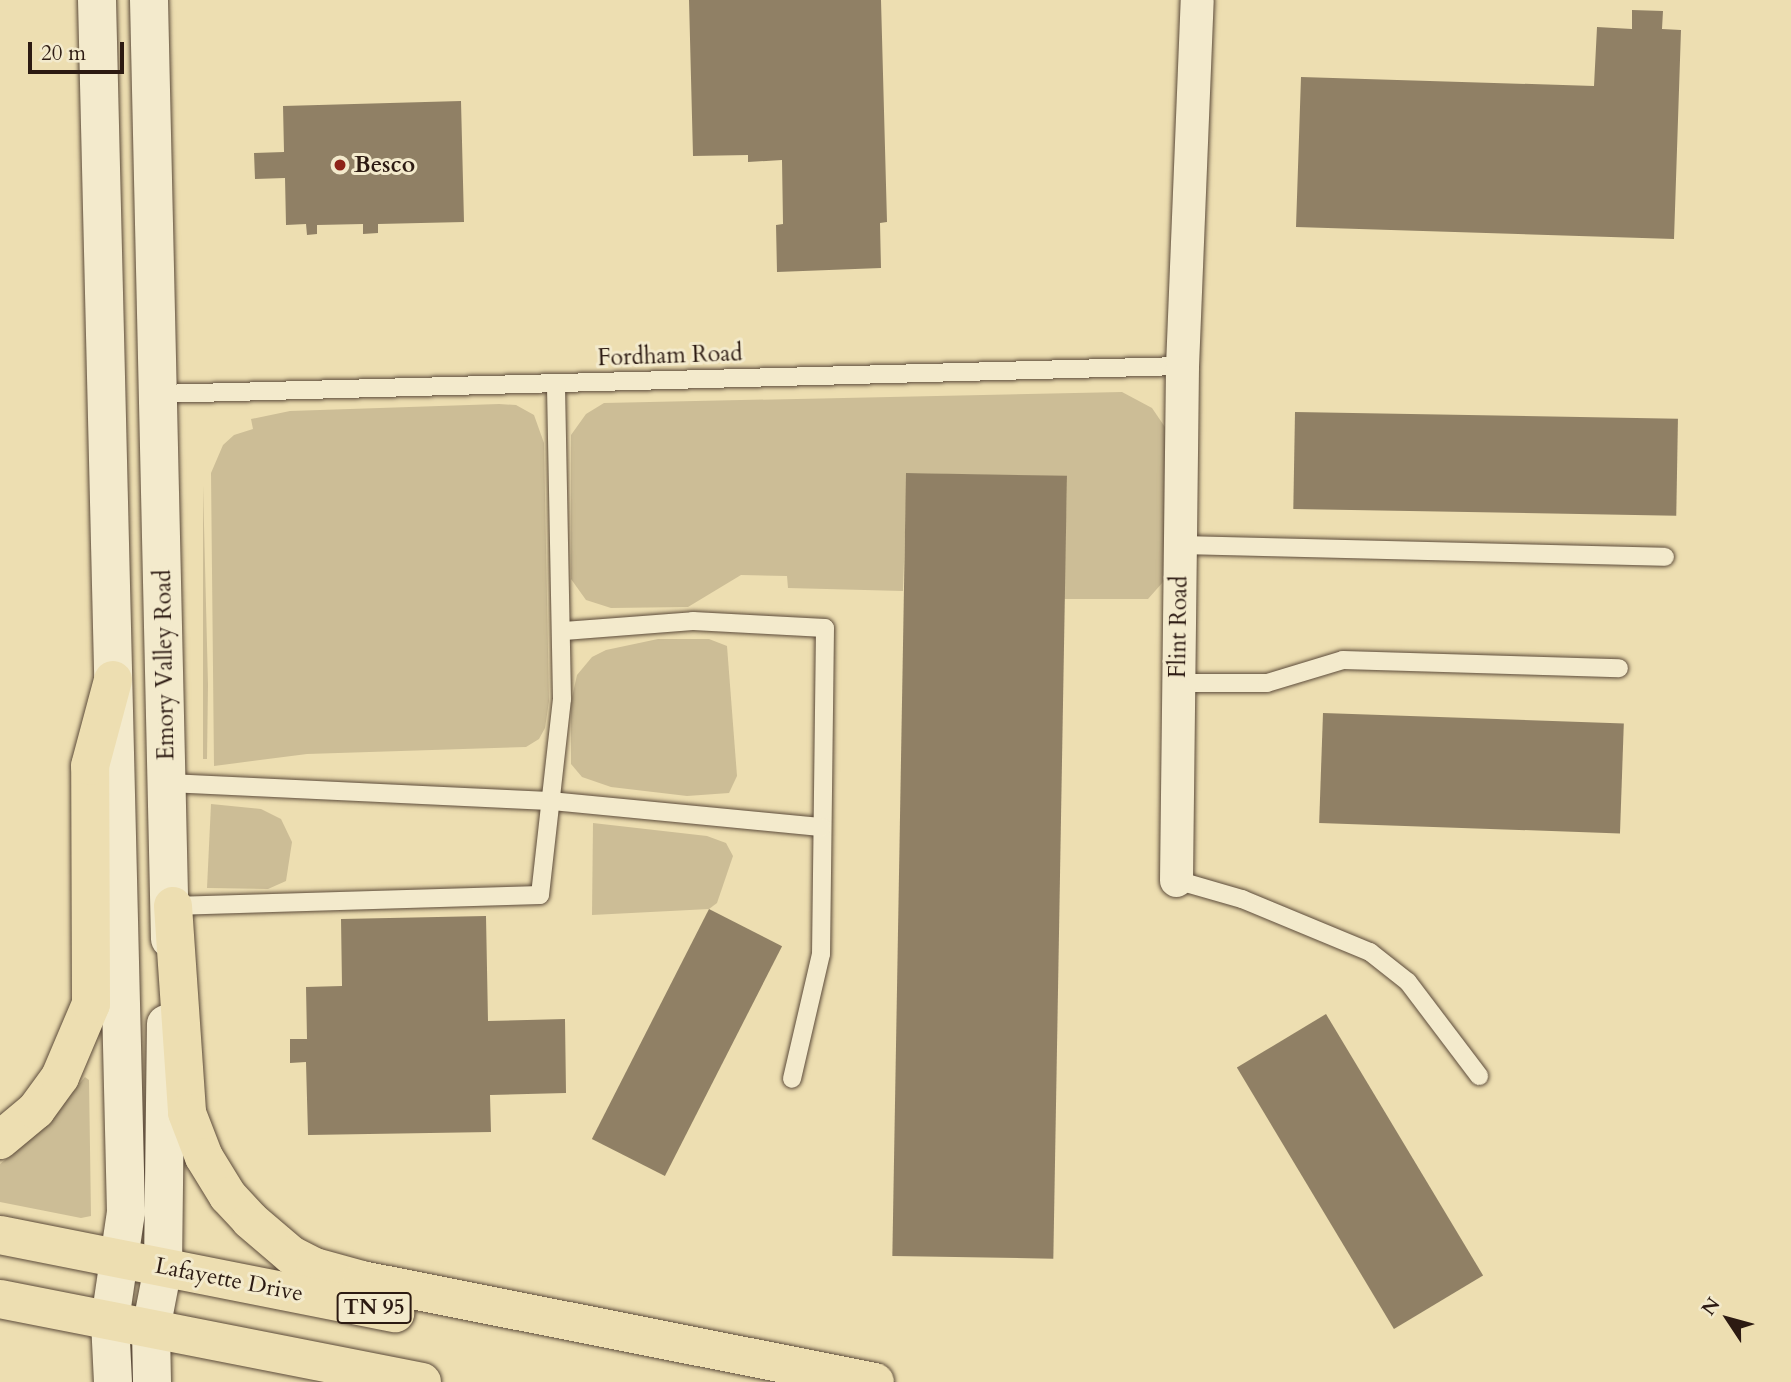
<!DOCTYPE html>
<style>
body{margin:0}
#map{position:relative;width:1791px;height:1382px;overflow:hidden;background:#eddeb1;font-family:Cardo,serif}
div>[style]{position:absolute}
.green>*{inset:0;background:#ccbd96}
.building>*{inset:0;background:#908065;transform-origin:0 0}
.roads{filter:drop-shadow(0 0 2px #5c4b3a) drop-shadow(0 0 2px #5c4b3a)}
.lane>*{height:18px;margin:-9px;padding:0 9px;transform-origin:9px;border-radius:9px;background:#f3eacc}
.street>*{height:33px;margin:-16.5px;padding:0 16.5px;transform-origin:16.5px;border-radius:16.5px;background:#f3eacc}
.secondary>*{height:38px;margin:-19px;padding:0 19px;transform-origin:19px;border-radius:19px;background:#f3eacc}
.primary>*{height:38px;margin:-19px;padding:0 19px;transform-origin:19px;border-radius:19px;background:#eddeb1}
.dots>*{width:19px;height:19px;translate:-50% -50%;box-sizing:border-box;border:4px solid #f3eacc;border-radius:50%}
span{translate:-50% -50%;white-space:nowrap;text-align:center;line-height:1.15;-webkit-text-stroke:6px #f3eacc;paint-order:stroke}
.shield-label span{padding:2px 5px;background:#f3eacc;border:2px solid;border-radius:5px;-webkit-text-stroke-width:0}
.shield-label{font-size:21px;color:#2c1a12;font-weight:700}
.poi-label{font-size:23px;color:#2c1a12;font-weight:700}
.left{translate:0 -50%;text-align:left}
.street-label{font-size:23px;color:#2c1a12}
.north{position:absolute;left:1693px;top:1284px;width:70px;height:70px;-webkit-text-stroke:5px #f3eacc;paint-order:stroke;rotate:306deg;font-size:19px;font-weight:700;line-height:28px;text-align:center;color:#2c1a12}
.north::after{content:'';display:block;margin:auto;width:24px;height:32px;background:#2c1a12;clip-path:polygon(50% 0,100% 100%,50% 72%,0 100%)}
.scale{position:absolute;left:28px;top:42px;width:96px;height:32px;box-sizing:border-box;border:4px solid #2c1a12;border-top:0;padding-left:9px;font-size:21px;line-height:24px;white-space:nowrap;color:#2c1a12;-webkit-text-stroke:5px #f3eacc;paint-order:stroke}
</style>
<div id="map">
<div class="green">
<i style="clip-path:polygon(1122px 392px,1152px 408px,1167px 430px,1163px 582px,1148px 599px,1064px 599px,1067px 477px,907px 473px,903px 591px,788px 588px,787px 576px,741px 575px,688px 607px,611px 608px,586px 600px,571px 579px,571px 435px,586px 414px,604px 403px)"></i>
<i style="clip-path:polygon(499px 404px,516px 405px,534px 415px,544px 443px,549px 701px,545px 728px,539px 739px,526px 747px,307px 754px,214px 766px,211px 473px,223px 445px,234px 435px,253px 429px,251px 419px,290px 411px)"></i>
<i style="clip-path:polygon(203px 485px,208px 685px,207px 759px,203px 759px)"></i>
<i style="clip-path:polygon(658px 639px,709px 639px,727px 646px,737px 776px,729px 793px,687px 796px,611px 787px,582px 777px,571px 764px,571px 702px,577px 675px,592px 657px,606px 650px)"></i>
<i style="clip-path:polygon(211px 804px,261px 809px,281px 819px,292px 842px,286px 881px,268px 889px,207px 888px)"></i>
<i style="clip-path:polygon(593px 823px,707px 836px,726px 843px,733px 856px,717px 903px,709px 909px,592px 915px)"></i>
<i style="clip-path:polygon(85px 1077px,89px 1080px,91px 1216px,81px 1218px,0 1202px,0 1164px,44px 1128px)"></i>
</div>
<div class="building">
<i style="clip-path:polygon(689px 0,881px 0,887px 222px,880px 223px,881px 268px,777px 272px,776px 225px,783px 224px,782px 160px,748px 162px,748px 155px,693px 156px)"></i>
<i style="clip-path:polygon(1632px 10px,1663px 11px,1662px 29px,1681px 30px,1674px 239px,1296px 227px,1301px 77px,1594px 86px,1597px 27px,1632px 29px)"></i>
<i style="clip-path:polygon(461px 101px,464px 222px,378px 224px,378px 233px,363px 234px,363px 224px,317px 225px,317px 234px,307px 235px,306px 224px,286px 225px,285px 178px,255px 179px,254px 153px,284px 152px,283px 106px)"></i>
<i style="left:1295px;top:412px;width:383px;height:97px;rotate:1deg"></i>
<i style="left:906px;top:473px;width:161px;height:783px;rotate:1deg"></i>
<i style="left:1323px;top:713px;width:301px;height:110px;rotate:2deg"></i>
<i style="left:709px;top:909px;width:82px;height:258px;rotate:27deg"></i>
<i style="clip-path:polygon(486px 916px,488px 1021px,565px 1019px,566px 1093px,490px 1095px,491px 1132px,308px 1135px,306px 1062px,290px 1063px,290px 1039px,307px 1039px,306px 987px,342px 986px,341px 919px)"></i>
<i style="left:1326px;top:1014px;width:305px;height:104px;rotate:59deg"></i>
</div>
<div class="roads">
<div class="lane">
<i style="left:159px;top:394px;width:1023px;rotate:-1.57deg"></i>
<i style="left:1180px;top:545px;width:485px;rotate:1.4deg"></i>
<i style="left:564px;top:631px;width:129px;rotate:-4.4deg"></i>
<i style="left:693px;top:621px;width:132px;rotate:3deg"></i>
<i style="left:825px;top:628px;width:326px;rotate:90.7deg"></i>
<i style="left:821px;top:954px;width:128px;rotate:103.1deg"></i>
<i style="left:1178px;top:683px;width:89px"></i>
<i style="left:1267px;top:683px;width:79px;rotate:-16.8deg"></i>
<i style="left:1343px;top:660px;width:276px;rotate:1.7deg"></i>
<i style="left:167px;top:783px;width:384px;rotate:2.7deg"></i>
<i style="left:551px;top:801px;width:272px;rotate:5.5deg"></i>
<i style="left:1176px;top:880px;width:69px;rotate:16.1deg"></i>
<i style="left:1242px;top:899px;width:139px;rotate:22.5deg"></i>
<i style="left:1370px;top:952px;width:48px;rotate:38.3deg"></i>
<i style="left:1408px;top:982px;width:118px;rotate:52.9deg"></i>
<i style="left:173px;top:906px;width:367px;rotate:-1.7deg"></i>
<i style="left:540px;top:895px;width:197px;rotate:-83.6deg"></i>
<i style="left:562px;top:699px;width:315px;rotate:-91.1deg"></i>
</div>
<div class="street">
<i style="left:1176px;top:880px;width:514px;rotate:-89.33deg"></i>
<i style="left:1182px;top:366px;width:366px;rotate:-87.7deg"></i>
</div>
<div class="secondary">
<i style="left:97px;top:0;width:1212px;rotate:88.63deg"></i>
<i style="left:126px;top:1212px;width:110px;rotate:98.4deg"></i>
<i style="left:110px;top:1321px;width:61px;rotate:87.2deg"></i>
<i style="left:149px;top:0;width:939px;rotate:88.72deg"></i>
<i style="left:152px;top:1382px;width:53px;rotate:-91.1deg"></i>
<i style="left:151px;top:1329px;width:63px;rotate:-79deg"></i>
<i style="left:163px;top:1267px;width:243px;rotate:-89.3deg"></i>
</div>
<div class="primary">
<i style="left:173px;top:906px;width:207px;rotate:86.1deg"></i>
<i style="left:187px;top:1113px;width:47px;rotate:68.9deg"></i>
<i style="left:204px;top:1157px;width:46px;rotate:58.4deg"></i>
<i style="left:228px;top:1196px;width:33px;rotate:47deg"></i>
<i style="left:250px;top:1220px;width:54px;rotate:40.5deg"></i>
<i style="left:291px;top:1255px;width:27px;rotate:27deg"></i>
<i style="left:315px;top:1267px;width:49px;rotate:15.5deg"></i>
<i style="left:362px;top:1280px;width:523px;rotate:11.25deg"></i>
<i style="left:0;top:1140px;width:47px;rotate:-39.8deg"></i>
<i style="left:36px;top:1110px;width:41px;rotate:-54deg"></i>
<i style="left:60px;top:1077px;width:79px;rotate:-67deg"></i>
<i style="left:91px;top:1004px;width:238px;rotate:-90.2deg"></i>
<i style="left:90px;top:766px;width:89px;rotate:-75deg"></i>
<i style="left:0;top:1235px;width:403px;rotate:11.2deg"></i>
<i style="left:0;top:1299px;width:430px;rotate:11.1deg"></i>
</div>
</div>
<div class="dots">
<i style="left:340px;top:165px;background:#8f2418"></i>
</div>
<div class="shield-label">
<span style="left:374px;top:1308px">TN 95</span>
</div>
<div class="poi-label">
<span class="left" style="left:354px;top:165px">Besco</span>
</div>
<div class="street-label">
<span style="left:670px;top:356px;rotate:-2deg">Fordham Road</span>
<span style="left:1179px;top:627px;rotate:-89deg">Flint Road</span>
<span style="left:165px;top:665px;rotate:-91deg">Emory Valley Road</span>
<span style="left:229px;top:1280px;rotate:11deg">Lafayette Drive</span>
</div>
<div class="north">N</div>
<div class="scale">20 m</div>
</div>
